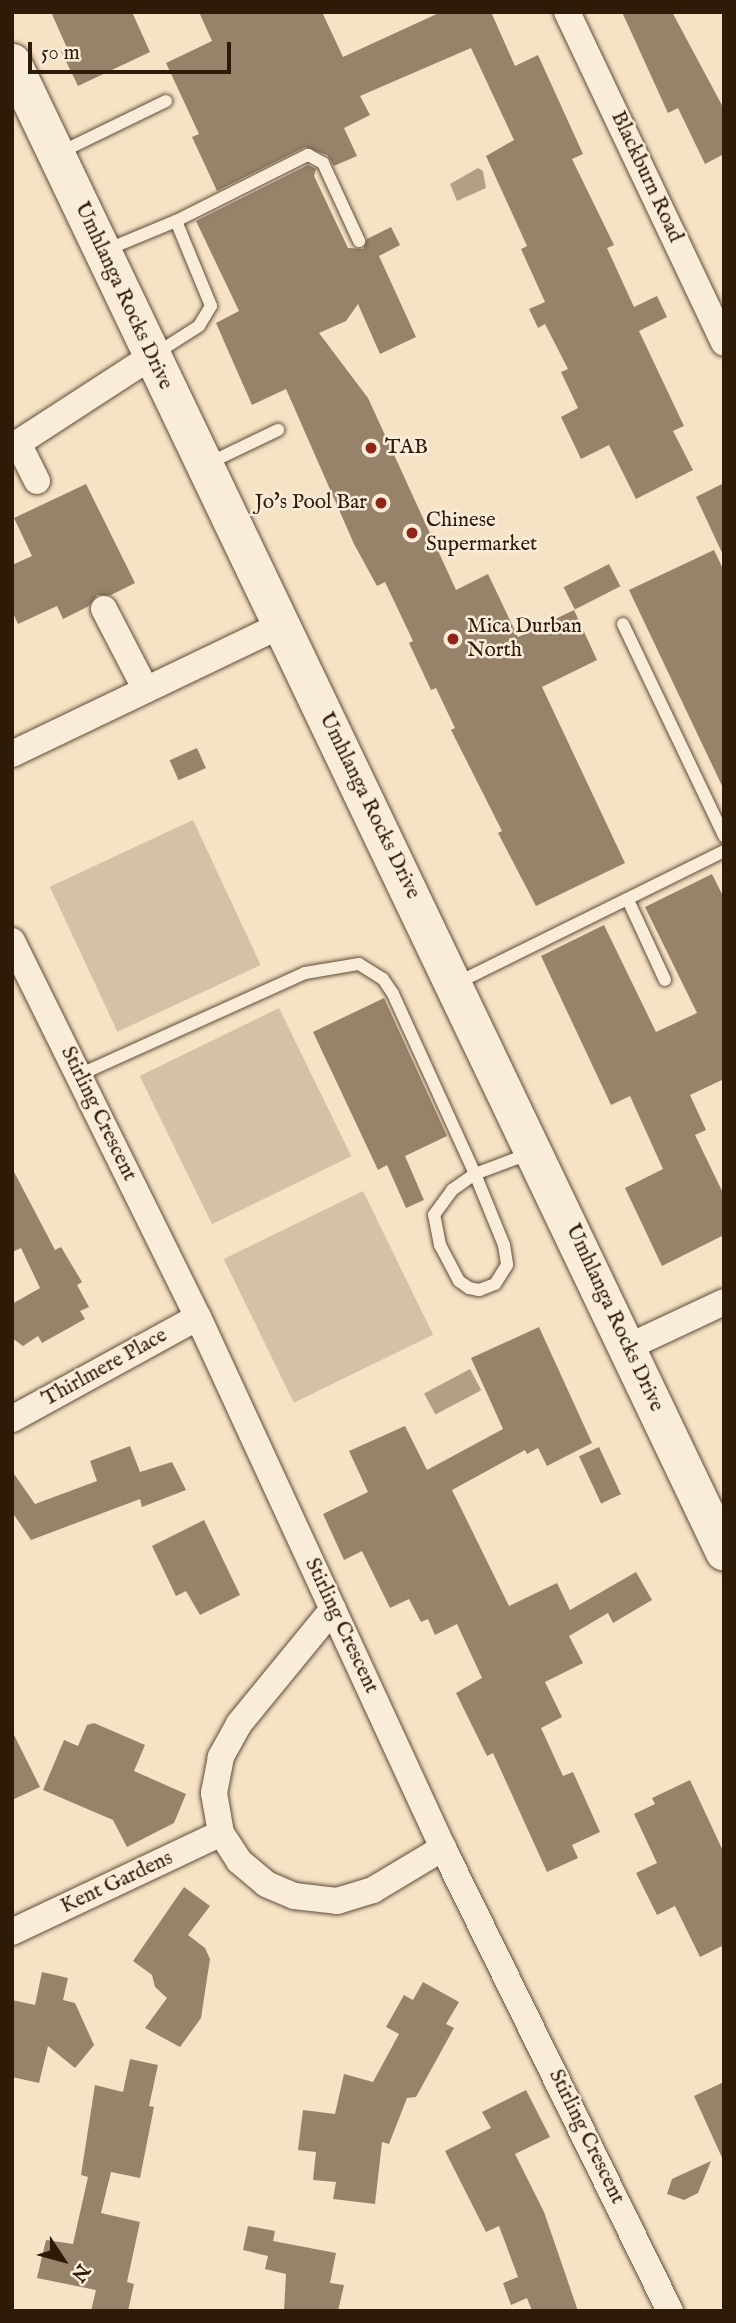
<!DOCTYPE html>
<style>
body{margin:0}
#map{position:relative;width:736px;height:2323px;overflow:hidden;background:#f6e3c6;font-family:"IM FELL English",serif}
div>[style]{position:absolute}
.green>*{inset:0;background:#d4c1a6;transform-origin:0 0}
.water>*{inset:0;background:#b29f85;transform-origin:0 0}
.building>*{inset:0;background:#96836a;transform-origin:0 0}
.roads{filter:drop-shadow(0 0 2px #5f4d37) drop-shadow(0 0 2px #5f4d37)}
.service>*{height:12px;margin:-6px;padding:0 6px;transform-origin:6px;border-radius:6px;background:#f9edda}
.minor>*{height:26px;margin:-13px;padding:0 13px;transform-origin:13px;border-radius:13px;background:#f9edda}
.secondary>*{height:37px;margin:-18.5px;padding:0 18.5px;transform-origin:18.5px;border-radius:18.5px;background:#f9edda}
.dots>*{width:19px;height:19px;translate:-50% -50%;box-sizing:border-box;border:4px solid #f9edda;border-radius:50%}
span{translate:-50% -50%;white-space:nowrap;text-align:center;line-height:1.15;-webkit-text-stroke:5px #f9edda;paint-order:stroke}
.street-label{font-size:21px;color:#2d1b07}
.poi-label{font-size:21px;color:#2d1b07}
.left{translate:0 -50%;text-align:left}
.right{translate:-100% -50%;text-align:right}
.frame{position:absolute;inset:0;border:14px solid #2d1b07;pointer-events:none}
.north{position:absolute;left:28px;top:2225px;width:70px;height:70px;-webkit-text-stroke:5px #f9edda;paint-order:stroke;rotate:126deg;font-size:19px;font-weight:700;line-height:28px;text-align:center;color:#2d1b07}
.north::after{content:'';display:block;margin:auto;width:24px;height:32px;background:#2d1b07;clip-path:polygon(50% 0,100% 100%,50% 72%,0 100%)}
.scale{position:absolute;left:28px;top:42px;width:203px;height:32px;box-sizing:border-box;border:4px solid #2d1b07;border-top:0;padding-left:9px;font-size:21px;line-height:24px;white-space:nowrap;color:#2d1b07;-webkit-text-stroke:5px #f9edda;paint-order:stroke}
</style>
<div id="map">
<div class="green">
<i style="left:193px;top:820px;width:160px;height:158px;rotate:65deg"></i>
<i style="left:279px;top:1008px;width:165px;height:155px;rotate:64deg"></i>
<i style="left:363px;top:1191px;width:160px;height:155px;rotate:64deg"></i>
</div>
<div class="water">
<i style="clip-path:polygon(478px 168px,483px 171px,486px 188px,457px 201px,450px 184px)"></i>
<i style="left:470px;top:1369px;width:24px;height:52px;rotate:62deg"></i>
</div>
<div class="building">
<i style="clip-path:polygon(51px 12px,132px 12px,150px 52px,78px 86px,61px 51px,67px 48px)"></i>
<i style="clip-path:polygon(199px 12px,322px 12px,343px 57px,441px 12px,491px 12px,515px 66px,538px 55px,583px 154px,572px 159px,614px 245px,607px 248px,634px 307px,657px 296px,667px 317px,639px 331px,684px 426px,673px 431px,693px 470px,636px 499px,609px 445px,581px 459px,561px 417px,578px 408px,561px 372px,568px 369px,545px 324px,538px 328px,529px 309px,545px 302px,521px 249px,527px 246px,486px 156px,514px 140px,471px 48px,360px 96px,370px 115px,344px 128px,357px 156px,334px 166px,327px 155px,305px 147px,217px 191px,192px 137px,199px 134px,166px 63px,212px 41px)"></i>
<i style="clip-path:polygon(622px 12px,672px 12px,724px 109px,724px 154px,705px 164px,678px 108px,668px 113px)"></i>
<i style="clip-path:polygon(308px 165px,316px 169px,314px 176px,348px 248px,363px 249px,367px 239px,391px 227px,400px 245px,379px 256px,416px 337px,380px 354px,358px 304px,346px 321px,319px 333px,368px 398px,456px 590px,488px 574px,518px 637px,574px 610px,597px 660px,542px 687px,625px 863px,536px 906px,498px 833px,502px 831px,451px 730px,455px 728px,436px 688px,431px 690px,409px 643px,413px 641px,385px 582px,377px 586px,354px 544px,286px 389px,252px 405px,216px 323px,239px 311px,196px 221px)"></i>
<i style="clip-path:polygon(724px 483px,724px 557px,696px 497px)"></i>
<i style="clip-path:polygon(86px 484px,135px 583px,111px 595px,97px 595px,89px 606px,63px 619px,57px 606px,18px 624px,12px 611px,12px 565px,32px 556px,14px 518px)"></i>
<i style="clip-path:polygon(714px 550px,724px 571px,724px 790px,629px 590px)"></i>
<i style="left:609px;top:564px;width:25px;height:51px;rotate:63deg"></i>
<i style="left:197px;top:748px;width:22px;height:30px;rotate:66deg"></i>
<i style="clip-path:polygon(712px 874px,724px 898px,724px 1079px,690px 1095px,706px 1130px,695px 1135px,724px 1195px,724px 1235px,662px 1266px,625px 1188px,663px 1169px,630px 1096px,611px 1105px,541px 956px,604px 925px,656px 1032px,697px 1013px,645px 907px)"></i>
<i style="clip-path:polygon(384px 998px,447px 1136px,405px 1156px,424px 1200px,406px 1208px,387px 1165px,378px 1170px,313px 1032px)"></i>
<i style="clip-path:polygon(12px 1168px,55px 1250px,61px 1247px,82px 1282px,77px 1285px,89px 1307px,80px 1311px,85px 1319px,42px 1343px,38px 1336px,23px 1346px,12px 1338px,12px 1304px,40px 1288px,21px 1248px,12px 1252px)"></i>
<i style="clip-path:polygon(539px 1327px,592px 1443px,547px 1466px,538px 1448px,527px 1454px,525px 1450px,452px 1490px,509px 1606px,557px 1583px,570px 1610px,636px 1572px,652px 1600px,613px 1623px,608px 1613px,569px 1636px,583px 1663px,545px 1682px,562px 1717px,541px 1728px,563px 1776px,573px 1772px,600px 1832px,572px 1845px,578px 1858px,547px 1872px,493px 1753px,487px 1756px,456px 1693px,482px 1678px,457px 1624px,435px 1635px,428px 1619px,421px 1622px,409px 1599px,390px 1608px,362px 1551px,344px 1560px,323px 1514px,368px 1492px,349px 1451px,405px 1426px,427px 1470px,503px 1429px,471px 1358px)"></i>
<i style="clip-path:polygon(130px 1446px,140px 1472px,172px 1462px,186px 1490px,142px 1507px,140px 1499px,31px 1540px,12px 1512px,12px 1471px,35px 1504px,97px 1481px,90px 1461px)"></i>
<i style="left:599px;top:1447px;width:52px;height:22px;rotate:65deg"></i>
<i style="clip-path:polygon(204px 1520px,240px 1595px,200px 1615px,186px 1591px,176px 1596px,152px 1546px)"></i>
<i style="clip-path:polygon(94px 1723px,145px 1745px,134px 1771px,186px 1794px,174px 1823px,127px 1847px,113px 1820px,43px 1790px,64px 1740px,78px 1746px,87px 1725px)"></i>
<i style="clip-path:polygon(12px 1731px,40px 1787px,12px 1800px)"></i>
<i style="clip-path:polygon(690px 1780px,724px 1853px,724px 1945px,700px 1957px,675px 1906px,657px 1915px,636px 1873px,657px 1863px,634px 1814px,655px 1804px,652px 1798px)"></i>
<i style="clip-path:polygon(184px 1887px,210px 1906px,188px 1935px,205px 1948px,210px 1959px,201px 2018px,180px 2047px,145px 2028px,167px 1998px,155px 1987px,152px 1975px,133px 1961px)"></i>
<i style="clip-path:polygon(42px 1972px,68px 1978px,63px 2000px,75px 2003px,94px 2045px,75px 2068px,48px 2046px,39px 2083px,12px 2077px,12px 2000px,35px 2005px)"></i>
<i style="clip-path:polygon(423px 1982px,459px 2002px,446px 2024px,454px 2028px,416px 2097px,407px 2098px,389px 2144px,382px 2142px,375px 2204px,333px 2199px,336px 2182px,313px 2180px,316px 2152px,298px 2150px,303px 2110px,335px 2114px,344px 2074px,373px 2082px,399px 2034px,386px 2027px,404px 1995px,413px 2000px)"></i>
<i style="clip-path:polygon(130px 2059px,158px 2065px,149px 2106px,154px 2107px,140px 2178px,111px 2172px,101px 2213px,140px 2222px,127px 2282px,134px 2284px,128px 2311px,91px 2311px,96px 2290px,37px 2278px,46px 2240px,73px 2244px,88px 2177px,81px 2175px,95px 2085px,123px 2092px)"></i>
<i style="clip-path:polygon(724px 2082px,724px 2162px,694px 2096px)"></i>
<i style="clip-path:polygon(526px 2090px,550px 2137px,515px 2154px,544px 2212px,578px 2311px,532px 2311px,527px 2298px,511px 2305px,503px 2283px,518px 2277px,499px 2226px,486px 2232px,445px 2151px,491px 2128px,482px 2112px)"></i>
<i style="clip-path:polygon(711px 2161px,698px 2193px,684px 2200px,667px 2194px,672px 2179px)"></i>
<i style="clip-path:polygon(248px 2226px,275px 2231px,273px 2241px,336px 2253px,330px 2283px,344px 2285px,338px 2311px,284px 2311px,286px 2274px,265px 2269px,268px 2256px,243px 2250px)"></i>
</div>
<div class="roads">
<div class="service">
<i style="left:59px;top:153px;width:119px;rotate:-25.9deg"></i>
<i style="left:176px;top:221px;width:148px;rotate:-26.6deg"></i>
<i style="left:308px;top:155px;width:17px;rotate:28deg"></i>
<i style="left:323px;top:163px;width:86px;rotate:65.2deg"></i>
<i style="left:106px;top:250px;width:76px;rotate:-22.5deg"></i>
<i style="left:176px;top:221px;width:92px;rotate:67.6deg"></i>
<i style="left:211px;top:306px;width:23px;rotate:121deg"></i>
<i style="left:199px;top:326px;width:52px;rotate:147.5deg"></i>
<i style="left:207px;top:464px;width:79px;rotate:-25.6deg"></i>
<i style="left:623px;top:624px;width:235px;rotate:64.5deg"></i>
<i style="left:628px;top:900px;width:88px;rotate:65.2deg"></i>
<i style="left:455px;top:984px;width:300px;rotate:-26.3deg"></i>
<i style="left:79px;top:1075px;width:248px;rotate:-24.3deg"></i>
<i style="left:305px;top:973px;width:55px;rotate:-9.5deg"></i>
<i style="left:359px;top:964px;width:28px;rotate:32deg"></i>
<i style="left:383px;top:979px;width:18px;rotate:56deg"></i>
<i style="left:393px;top:994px;width:198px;rotate:65.5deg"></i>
<i style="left:475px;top:1174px;width:77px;rotate:67.8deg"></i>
<i style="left:504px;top:1245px;width:20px;rotate:81deg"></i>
<i style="left:507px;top:1265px;width:22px;rotate:122deg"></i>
<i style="left:495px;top:1284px;width:17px;rotate:159deg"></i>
<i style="left:479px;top:1290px;width:10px;rotate:-169deg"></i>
<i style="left:469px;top:1288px;width:12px;rotate:-145deg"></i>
<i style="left:459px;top:1281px;width:41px;rotate:-117.8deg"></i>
<i style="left:440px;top:1245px;width:31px;rotate:-101deg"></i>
<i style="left:434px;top:1215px;width:31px;rotate:-54deg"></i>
<i style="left:452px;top:1190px;width:28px;rotate:-35deg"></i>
<i style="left:475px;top:1174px;width:60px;rotate:-20.6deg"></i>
</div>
<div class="minor">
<i style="left:567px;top:12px;width:366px;rotate:64.6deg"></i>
<i style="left:37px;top:481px;width:42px;rotate:-116.6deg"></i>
<i style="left:18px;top:443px;width:160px;rotate:-33deg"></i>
<i style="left:104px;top:609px;width:91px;rotate:62.6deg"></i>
<i style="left:12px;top:754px;width:298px;rotate:-25.6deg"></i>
<i style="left:12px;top:941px;width:419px;rotate:63.7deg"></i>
<i style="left:198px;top:1317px;width:585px;rotate:65.23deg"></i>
<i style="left:443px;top:1848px;width:516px;rotate:63.88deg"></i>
<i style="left:628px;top:1347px;width:106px;rotate:-25.1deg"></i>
<i style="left:12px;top:1419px;width:212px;rotate:-28.7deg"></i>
<i style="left:333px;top:1609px;width:149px;rotate:129.3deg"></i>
<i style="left:239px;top:1724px;width:38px;rotate:119deg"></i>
<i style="left:221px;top:1757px;width:37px;rotate:101deg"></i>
<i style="left:214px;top:1793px;width:41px;rotate:80.1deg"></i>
<i style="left:221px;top:1833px;width:33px;rotate:57deg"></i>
<i style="left:239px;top:1861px;width:35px;rotate:40deg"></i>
<i style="left:266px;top:1884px;width:30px;rotate:23deg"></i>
<i style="left:294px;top:1896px;width:43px;rotate:6.6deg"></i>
<i style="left:337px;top:1901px;width:38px;rotate:-17deg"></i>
<i style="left:373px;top:1890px;width:82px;rotate:-31deg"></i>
<i style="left:12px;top:1932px;width:231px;rotate:-25.3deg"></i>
</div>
<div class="secondary">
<i style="left:12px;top:62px;width:1651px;rotate:64.46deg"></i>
</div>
</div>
<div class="dots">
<i style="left:371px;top:448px;background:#8f2418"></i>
<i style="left:381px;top:503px;background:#8f2418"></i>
<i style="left:412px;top:533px;background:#8f2418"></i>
<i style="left:453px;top:639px;background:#8f2418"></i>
</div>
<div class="street-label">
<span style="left:646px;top:177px;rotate:65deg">Blackburn Road</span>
<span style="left:123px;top:296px;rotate:65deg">Umhlanga Rocks Drive</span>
<span style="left:369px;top:806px;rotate:64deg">Umhlanga Rocks Drive</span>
<span style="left:98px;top:1114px;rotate:64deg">Stirling Crescent</span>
<span style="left:614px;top:1318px;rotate:65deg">Umhlanga Rocks Drive</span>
<span style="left:105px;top:1368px;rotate:-29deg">Thirlmere Place</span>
<span style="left:341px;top:1626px;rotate:65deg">Stirling Crescent</span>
<span style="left:117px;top:1883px;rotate:-25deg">Kent Gardens</span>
<span style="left:586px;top:2137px;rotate:64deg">Stirling Crescent</span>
</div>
<div class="poi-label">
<span class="left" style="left:385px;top:448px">TAB</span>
<span class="right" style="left:367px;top:503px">Jo's Pool Bar</span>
<span class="left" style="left:426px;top:533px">Chinese<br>Supermarket</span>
<span class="left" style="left:467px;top:639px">Mica Durban<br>North</span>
</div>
<div class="frame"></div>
<div class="north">N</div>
<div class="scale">50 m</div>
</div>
